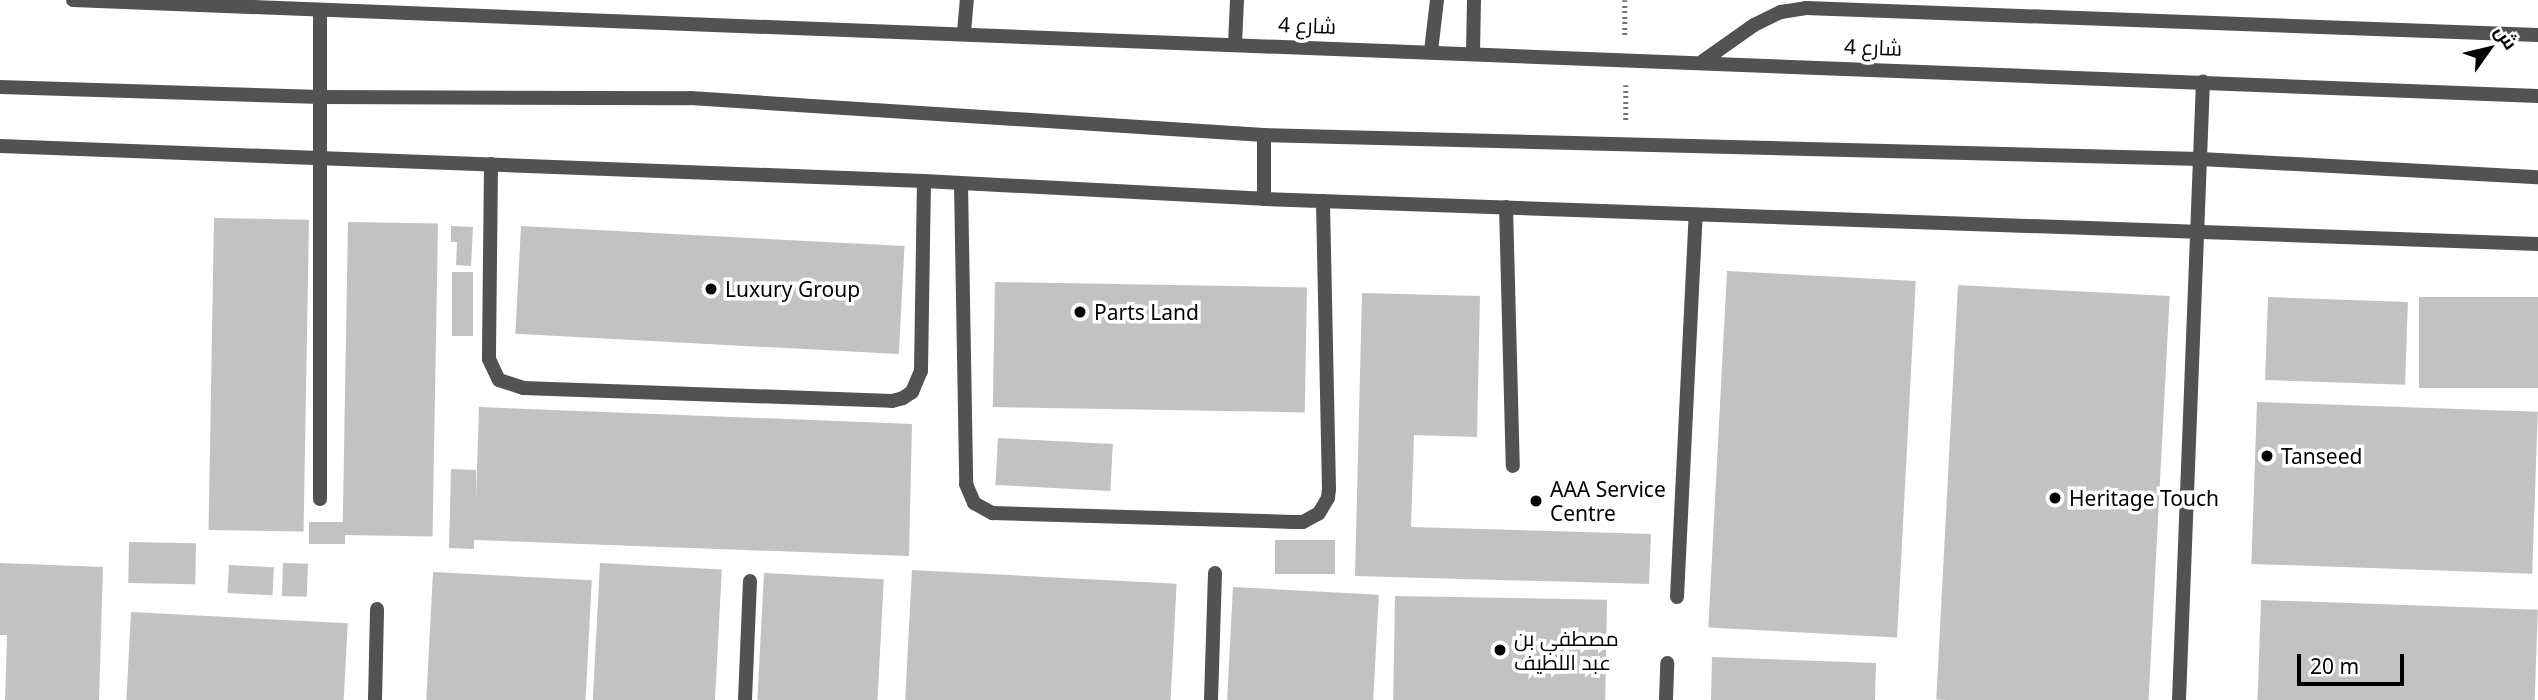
<!DOCTYPE html>
<meta charset="utf-8">
<style>
body{margin:0}
#map{position:relative;width:2538px;height:700px;overflow:hidden;background:#fff;font-family:"Noto Sans",Cairo,sans-serif}
div>[style]{position:absolute}
.building>*{inset:0;background:#c2c2c2;transform-origin:0 0}
.path>*{height:4.5px;margin-top:-2.25px;transform-origin:0;background:repeating-linear-gradient(90deg,#747474 0 2px,transparent 0 5.5px)}
.service>*{height:14px;margin:-7px;padding:0 7px;transform-origin:7px;border-radius:7px;background:#525252}
.minor>*{height:14px;margin:-7px;padding:0 7px;transform-origin:7px;border-radius:7px;background:#525252}
.dots>*{width:19px;height:19px;translate:-50% -50%;box-sizing:border-box;border:4px solid #fff;border-radius:50%}
span{translate:-50% -50%;white-space:nowrap;text-align:center;line-height:1.15;-webkit-text-stroke:7px #fff;paint-order:stroke}
.street-label{font-size:21px;color:#000}
.poi-label{font-size:21px;color:#000}
.left{translate:0 -50%;text-align:left}
.north{position:absolute;left:2454px;top:14px;width:70px;height:70px;-webkit-text-stroke:5px #fff;paint-order:stroke;rotate:56deg;font-size:19px;font-weight:700;line-height:28px;text-align:center;color:#000}
.north::after{content:'';display:block;margin:auto;width:24px;height:32px;background:#000;clip-path:polygon(50% 0,100% 100%,50% 72%,0 100%)}
.scale{position:absolute;left:2297px;top:654px;width:107px;height:32px;box-sizing:border-box;border:4px solid #000;border-top:0;padding-left:9px;font-size:21px;line-height:24px;white-space:nowrap;color:#000;-webkit-text-stroke:5px #fff;paint-order:stroke}
</style>
<div id="map">
<div class="building">
<i style="left:214px;top:218px;width:95px;height:312px;rotate:1deg"></i>
<i style="left:348px;top:222px;width:90px;height:313px;rotate:1deg"></i>
<i style="clip-path:polygon(451px 226px,473px 227px,471px 266px,456px 265px,457px 242px,451px 242px)"></i>
<i style="left:521px;top:226px;width:384px;height:108px;rotate:3deg"></i>
<i style="left:1727px;top:271px;width:189px;height:357px;rotate:3deg"></i>
<i style="left:452px;top:272px;width:21px;height:64px"></i>
<i style="left:995px;top:282px;width:312px;height:125px;rotate:1deg"></i>
<i style="left:1958px;top:285px;width:212px;height:415px;rotate:3deg"></i>
<i style="clip-path:polygon(1362px 293px,1480px 296px,1477px 437px,1414px 435px,1411px 527px,1651px 534px,1649px 584px,1355px 576px)"></i>
<i style="left:2268px;top:297px;width:140px;height:83px;rotate:2deg"></i>
<i style="left:2419px;top:297px;width:119px;height:91px"></i>
<i style="left:2257px;top:402px;width:281px;height:162px;rotate:2deg"></i>
<i style="clip-path:polygon(479px 407px,912px 424px,909px 556px,474px 540px,474px 549px,449px 548px,451px 469px,476px 470px,476px 498px)"></i>
<i style="left:998px;top:438px;width:115px;height:47px;rotate:3deg"></i>
<i style="left:309px;top:522px;width:36px;height:22px"></i>
<i style="left:1275px;top:540px;width:60px;height:34px"></i>
<i style="left:129px;top:542px;width:67px;height:41px;rotate:1deg"></i>
<i style="clip-path:polygon(0 563px,103px 567px,99px 700px,5px 700px,7px 635px,0 635px)"></i>
<i style="left:283px;top:563px;width:25px;height:33px;rotate:2deg"></i>
<i style="left:600px;top:563px;width:122px;height:137px;rotate:3deg"></i>
<i style="left:229px;top:565px;width:45px;height:28px;rotate:3deg"></i>
<i style="left:912px;top:570px;width:265px;height:130px;rotate:3deg"></i>
<i style="left:433px;top:572px;width:159px;height:128px;rotate:3deg"></i>
<i style="left:764px;top:573px;width:120px;height:127px;rotate:3deg"></i>
<i style="left:1233px;top:587px;width:146px;height:113px;rotate:3deg"></i>
<i style="left:1395px;top:596px;width:212px;height:104px;rotate:1deg"></i>
<i style="left:2261px;top:600px;width:277px;height:100px;rotate:2deg"></i>
<i style="left:131px;top:612px;width:217px;height:88px;rotate:3deg"></i>
<i style="clip-path:polygon(1712px 657px,1876px 663px,1875px 700px,1711px 700px)"></i>
</div>
<div class="path">
<i style="left:1625px;top:0;width:38px;rotate:90deg"></i>
<i style="left:1626px;top:85px;width:37px;rotate:90deg"></i>
</div>
<div class="service">
<i style="left:964px;top:32px;width:32px;rotate:-85deg"></i>
<i style="left:1235px;top:44px;width:44px;rotate:-87.4deg"></i>
<i style="left:1703px;top:61px;width:62px;rotate:-35.2deg"></i>
<i style="left:1754px;top:25px;width:30px;rotate:-26deg"></i>
<i style="left:1781px;top:12px;width:25px;rotate:-9deg"></i>
<i style="left:1806px;top:8px;width:732px;rotate:2.11deg"></i>
<i style="left:0;top:87px;width:321px;rotate:1.8deg"></i>
<i style="left:321px;top:97px;width:369px;rotate:0.2deg"></i>
<i style="left:690px;top:98px;width:575px;rotate:3.69deg"></i>
<i style="left:1264px;top:135px;width:937px;rotate:1.47deg"></i>
<i style="left:2201px;top:159px;width:337px;rotate:3.1deg"></i>
<i style="left:1264px;top:135px;width:64px;rotate:90deg"></i>
<i style="left:0;top:146px;width:925px;rotate:2.17deg"></i>
<i style="left:924px;top:181px;width:340px;rotate:3deg"></i>
<i style="left:1264px;top:199px;width:1275px;rotate:2.02deg"></i>
<i style="left:491px;top:164px;width:195px;rotate:90.6deg"></i>
<i style="left:489px;top:359px;width:23px;rotate:65deg"></i>
<i style="left:499px;top:380px;width:25px;rotate:18deg"></i>
<i style="left:523px;top:388px;width:369px;rotate:2deg"></i>
<i style="left:892px;top:401px;width:11px;rotate:-15deg"></i>
<i style="left:903px;top:398px;width:11px;rotate:-34deg"></i>
<i style="left:912px;top:392px;width:23px;rotate:-67deg"></i>
<i style="left:921px;top:371px;width:190px;rotate:-89.1deg"></i>
<i style="left:961px;top:184px;width:300px;rotate:89deg"></i>
<i style="left:966px;top:484px;width:21px;rotate:67deg"></i>
<i style="left:974px;top:503px;width:21px;rotate:29deg"></i>
<i style="left:992px;top:513px;width:301px;rotate:1.7deg"></i>
<i style="left:1293px;top:522px;width:10px"></i>
<i style="left:1303px;top:522px;width:18px;rotate:-29deg"></i>
<i style="left:1319px;top:513px;width:17px;rotate:-59deg"></i>
<i style="left:1328px;top:498px;width:9px;rotate:-84deg"></i>
<i style="left:1329px;top:489px;width:288px;rotate:-91.2deg"></i>
<i style="left:1506px;top:207px;width:259px;rotate:88.5deg"></i>
<i style="left:320px;top:499px;width:489px;rotate:-90deg"></i>
<i style="left:1677px;top:597px;width:383px;rotate:-87.2deg"></i>
<i style="left:375px;top:700px;width:91px;rotate:-88.7deg"></i>
<i style="left:745px;top:700px;width:119px;rotate:-87.6deg"></i>
<i style="left:1211px;top:700px;width:127px;rotate:-88.2deg"></i>
<i style="left:1666px;top:700px;width:37px;rotate:-88deg"></i>
<i style="left:2179px;top:700px;width:619px;rotate:-87.78deg"></i>
</div>
<div class="minor">
<i style="left:73px;top:0;width:2467px;rotate:2.23deg"></i>
<i style="left:1431px;top:51px;width:51px;rotate:-83.3deg"></i>
<i style="left:1473px;top:52px;width:52px;rotate:-88.9deg"></i>
</div>
<div class="dots">
<i style="left:711px;top:289px;background:#000"></i>
<i style="left:1080px;top:312px;background:#000"></i>
<i style="left:2267px;top:456px;background:#000"></i>
<i style="left:2055px;top:498px;background:#000"></i>
<i style="left:1536px;top:501px;background:#000"></i>
<i style="left:1500px;top:650px;background:#000"></i>
</div>
<div class="street-label">
<span style="left:1307px;top:25px;rotate:2deg">شارع 4</span>
<span style="left:1873px;top:47px;rotate:2deg">شارع 4</span>
</div>
<div class="poi-label">
<span class="left" style="left:725px;top:289px">Luxury Group</span>
<span class="left" style="left:1094px;top:312px">Parts Land</span>
<span class="left" style="left:2281px;top:456px">Tanseed</span>
<span class="left" style="left:1550px;top:501px">AAA Service<br>Centre</span>
<span class="left" style="left:2069px;top:498px">Heritage Touch</span>
<span class="left" style="left:1514px;top:650px">مصطفي بن<br>عبد اللطيف</span>
</div>
<div class="north">ش</div>
<div class="scale">20 m</div>
</div>
